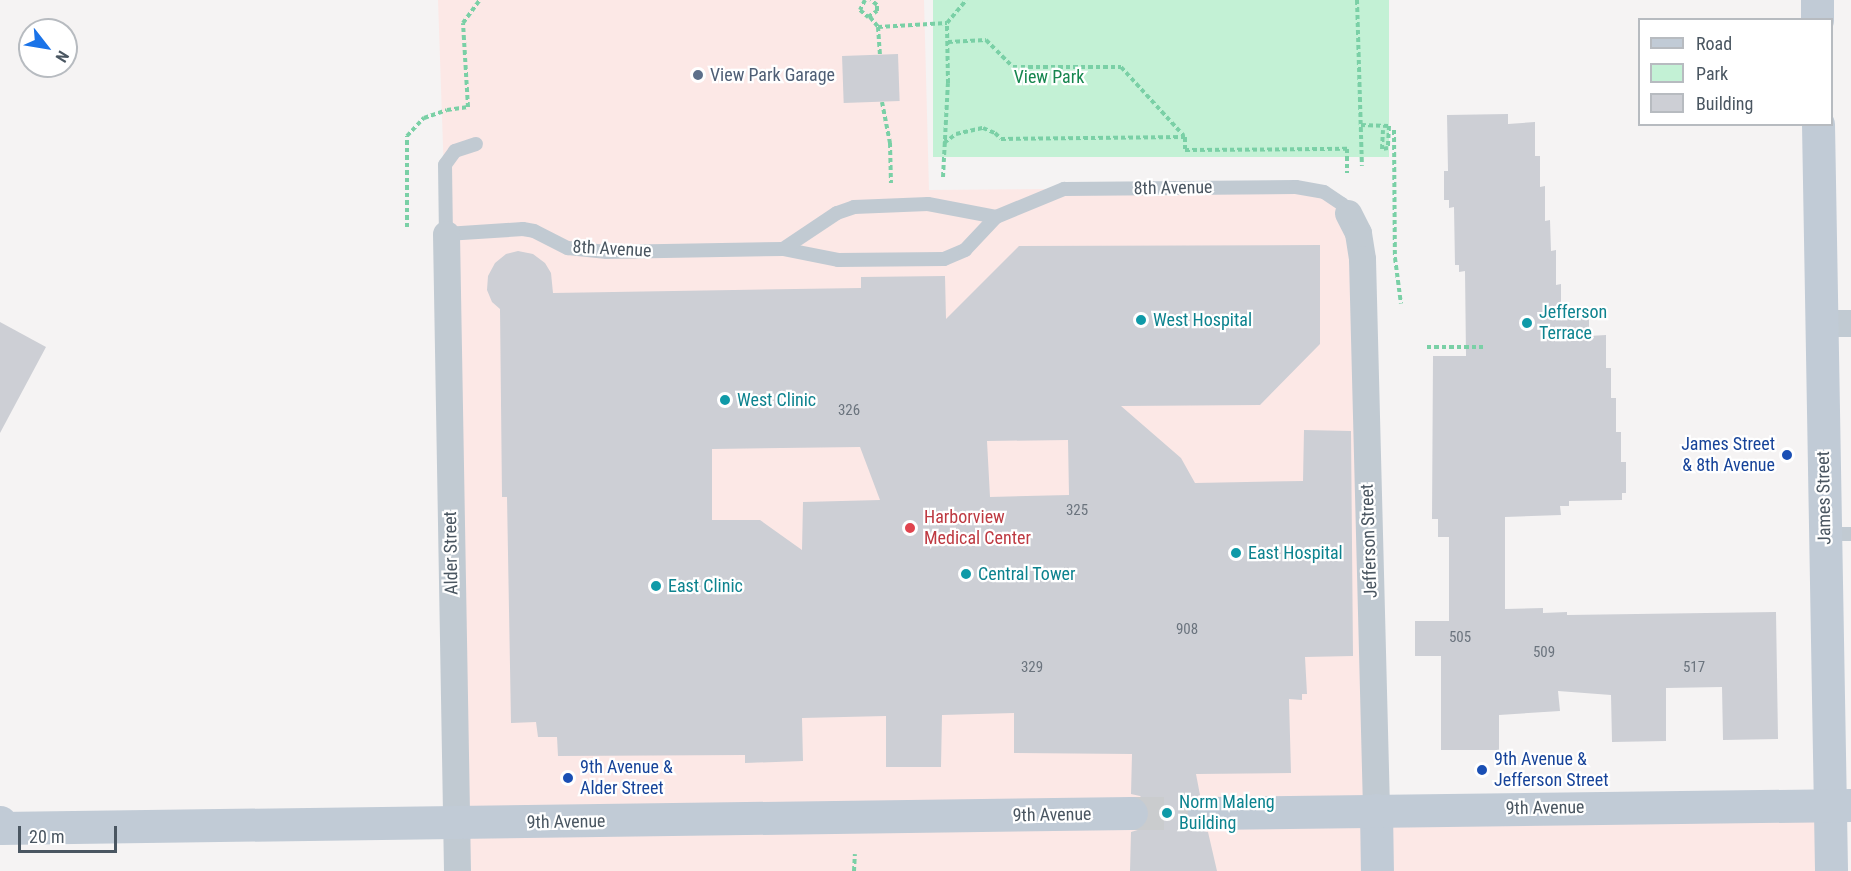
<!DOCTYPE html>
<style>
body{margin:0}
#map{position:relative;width:1851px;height:871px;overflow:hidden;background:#f5f3f3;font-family:"Roboto Condensed",sans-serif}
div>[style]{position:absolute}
.medical>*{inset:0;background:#fce8e6}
.green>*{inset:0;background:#c3f1d5;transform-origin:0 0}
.building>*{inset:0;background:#cdcfd5;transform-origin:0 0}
.secondary-tunnel>*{height:33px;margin-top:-16.5px;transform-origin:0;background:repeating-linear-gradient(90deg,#caccce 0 33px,transparent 0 49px)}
.path>*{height:4px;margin-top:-2px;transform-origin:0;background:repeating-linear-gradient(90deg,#7ad0a6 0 4.5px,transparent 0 7.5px)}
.lane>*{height:14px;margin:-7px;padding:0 7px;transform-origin:7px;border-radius:7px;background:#c1cad2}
.street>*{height:27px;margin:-13.5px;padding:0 13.5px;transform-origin:13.5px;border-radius:13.5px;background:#c1cad2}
.secondary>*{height:33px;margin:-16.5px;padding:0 16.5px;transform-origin:16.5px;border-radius:16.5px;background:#c1cbd6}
.dots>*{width:16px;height:16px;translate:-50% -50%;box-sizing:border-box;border:3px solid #fff;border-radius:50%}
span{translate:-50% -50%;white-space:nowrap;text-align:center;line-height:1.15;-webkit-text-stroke:4.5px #fff;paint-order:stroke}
.number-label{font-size:15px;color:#6b747e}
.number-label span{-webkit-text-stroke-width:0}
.service-label{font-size:18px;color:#4e5e75}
.left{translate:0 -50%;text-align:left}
.park-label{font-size:18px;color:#17864f}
.street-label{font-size:18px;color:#4a5661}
.culture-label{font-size:18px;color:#0d838f}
.transit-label{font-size:18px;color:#164399}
.right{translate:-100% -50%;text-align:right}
.health-label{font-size:18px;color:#be3a42}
.legend{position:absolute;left:1638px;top:18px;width:195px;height:108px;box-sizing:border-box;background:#fff;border:2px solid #b7bbc0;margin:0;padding:8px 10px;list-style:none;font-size:18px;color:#4a5661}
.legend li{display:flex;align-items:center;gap:12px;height:30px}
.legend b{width:30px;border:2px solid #b7bbc0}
.north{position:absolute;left:18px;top:18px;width:60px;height:60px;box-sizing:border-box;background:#fff;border:2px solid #b7bbc0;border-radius:50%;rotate:121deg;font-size:16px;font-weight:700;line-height:24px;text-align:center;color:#4a5661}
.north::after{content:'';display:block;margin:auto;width:21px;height:27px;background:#1a73e8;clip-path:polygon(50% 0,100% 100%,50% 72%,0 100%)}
.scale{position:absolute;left:18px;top:826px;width:99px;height:27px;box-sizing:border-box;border:3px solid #4a5661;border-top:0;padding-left:8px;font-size:18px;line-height:21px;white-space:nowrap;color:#4a5661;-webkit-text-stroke:4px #fff;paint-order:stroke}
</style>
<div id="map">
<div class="medical">
<i style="clip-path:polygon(438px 0,924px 0,929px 190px,1296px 187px,1315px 189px,1348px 213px,1376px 810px,1831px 805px,1831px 871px,457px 871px,446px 234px)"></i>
</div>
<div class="green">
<i style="left:933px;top:0;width:456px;height:157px"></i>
</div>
<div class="building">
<i style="left:898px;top:54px;width:47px;height:56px;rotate:88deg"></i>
<i style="clip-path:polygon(1508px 114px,1508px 124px,1535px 122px,1535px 156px,1540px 156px,1540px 187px,1545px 186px,1545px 221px,1550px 220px,1551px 251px,1556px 250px,1556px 285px,1561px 284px,1561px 311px,1571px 311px,1571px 317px,1589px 316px,1589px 336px,1606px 335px,1606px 368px,1611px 368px,1611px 398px,1616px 398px,1616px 432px,1621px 432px,1621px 462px,1626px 462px,1626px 493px,1622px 493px,1622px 500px,1569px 501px,1569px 506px,1560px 506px,1561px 515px,1505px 517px,1505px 609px,1543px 608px,1543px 613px,1567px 612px,1567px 615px,1776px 612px,1778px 739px,1723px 740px,1722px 687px,1666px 688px,1666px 741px,1612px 742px,1611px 695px,1558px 691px,1560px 711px,1499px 715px,1499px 750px,1441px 750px,1441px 656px,1415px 656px,1415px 621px,1449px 621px,1449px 537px,1438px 537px,1438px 519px,1432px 519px,1433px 356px,1466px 356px,1465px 271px,1459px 272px,1459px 265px,1455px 265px,1454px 207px,1449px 208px,1449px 200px,1444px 200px,1444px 171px,1448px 171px,1447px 115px)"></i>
<i style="clip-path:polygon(evenodd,1320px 245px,1320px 344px,1260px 405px,1121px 406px,1181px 458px,1195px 483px,1303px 481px,1304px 430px,1351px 431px,1353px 656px,1305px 657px,1307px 694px,1302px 694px,1302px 700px,1289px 699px,1291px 773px,1196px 774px,1200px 795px,1188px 803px,1185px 814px,1188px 823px,1194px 829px,1208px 832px,1217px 871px,1130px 871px,1131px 832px,1141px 829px,1147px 823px,1150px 813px,1147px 803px,1140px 796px,1131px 794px,1132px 754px,1014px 753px,1014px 713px,942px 715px,941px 767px,886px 767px,886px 716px,802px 718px,803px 761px,745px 763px,745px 755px,558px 756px,557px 737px,538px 737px,536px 722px,511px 723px,507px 497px,502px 497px,500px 309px,492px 302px,487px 290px,488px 276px,495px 263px,506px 254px,518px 251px,533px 254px,545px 263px,551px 273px,553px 293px,861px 288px,861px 277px,945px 276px,946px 319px,1019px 246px,1320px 245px,1068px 440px,1069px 495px,990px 497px,987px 441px,1068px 440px,1320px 245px,860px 447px,880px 500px,803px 502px,802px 550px,760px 520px,712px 520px,712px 449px,860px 447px)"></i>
<i style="clip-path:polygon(0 322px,46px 347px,0 433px)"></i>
</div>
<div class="secondary-tunnel">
<i style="left:1131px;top:813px;width:73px"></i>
</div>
<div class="path">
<i style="left:865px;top:0;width:11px;rotate:117deg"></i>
<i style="left:860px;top:10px;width:11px;rotate:41deg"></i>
<i style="left:868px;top:17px;width:11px;rotate:-34deg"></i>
<i style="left:877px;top:11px;width:6px;rotate:-90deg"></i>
<i style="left:877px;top:5px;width:8px;rotate:-140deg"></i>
<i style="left:1357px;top:0;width:166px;rotate:88.3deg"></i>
<i style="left:870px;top:17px;width:13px;rotate:51deg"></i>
<i style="left:878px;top:27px;width:69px;rotate:-3.3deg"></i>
<i style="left:878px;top:27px;width:28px;rotate:86deg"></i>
<i style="left:948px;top:42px;width:38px;rotate:-3deg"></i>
<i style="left:986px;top:40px;width:38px;rotate:45deg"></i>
<i style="left:1013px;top:67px;width:108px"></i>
<i style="left:1121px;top:67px;width:93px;rotate:47.6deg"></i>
<i style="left:882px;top:102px;width:42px;rotate:79deg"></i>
<i style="left:890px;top:143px;width:40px;rotate:88.6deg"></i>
<i style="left:1361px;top:125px;width:28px;rotate:2deg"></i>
<i style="left:1389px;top:126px;width:22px;rotate:93deg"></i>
<i style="left:1388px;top:148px;width:6px;rotate:171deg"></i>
<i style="left:1382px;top:149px;width:19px;rotate:-87deg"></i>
<i style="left:1394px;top:130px;width:128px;rotate:89.6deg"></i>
<i style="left:1395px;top:258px;width:46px;rotate:82.6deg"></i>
<i style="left:944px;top:143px;width:15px;rotate:-37deg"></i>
<i style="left:956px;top:134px;width:28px;rotate:-13deg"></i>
<i style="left:983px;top:128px;width:13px;rotate:23deg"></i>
<i style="left:995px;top:133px;width:8px;rotate:45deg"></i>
<i style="left:1001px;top:139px;width:184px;rotate:-0.6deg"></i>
<i style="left:1185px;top:137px;width:13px;rotate:90deg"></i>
<i style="left:1185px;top:150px;width:162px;rotate:-0.4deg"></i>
<i style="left:1347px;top:149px;width:24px;rotate:90deg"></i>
<i style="left:943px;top:177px;width:94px;rotate:-87deg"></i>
<i style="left:948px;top:83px;width:60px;rotate:-91deg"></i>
<i style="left:947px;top:23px;width:30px;rotate:-50deg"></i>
<i style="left:407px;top:227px;width:91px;rotate:-90deg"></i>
<i style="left:407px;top:136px;width:25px;rotate:-47deg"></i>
<i style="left:424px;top:118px;width:24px;rotate:-19deg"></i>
<i style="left:447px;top:110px;width:21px;rotate:-8deg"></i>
<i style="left:468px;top:107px;width:84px;rotate:-93.4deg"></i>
<i style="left:463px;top:23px;width:29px;rotate:-54deg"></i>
<i style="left:1427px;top:347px;width:56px"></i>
<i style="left:854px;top:871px;width:17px;rotate:-87deg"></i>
</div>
<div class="lane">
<i style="left:476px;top:144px;width:22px;rotate:162deg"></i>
<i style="left:455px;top:151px;width:17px;rotate:126deg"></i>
<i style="left:445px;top:165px;width:69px;rotate:89.2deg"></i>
<i style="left:446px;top:234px;width:77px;rotate:-3.7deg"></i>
<i style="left:523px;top:229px;width:11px;rotate:10deg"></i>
<i style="left:534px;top:231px;width:38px;rotate:27deg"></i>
<i style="left:568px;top:248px;width:39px;rotate:6deg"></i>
<i style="left:607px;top:252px;width:176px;rotate:-1deg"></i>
<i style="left:783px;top:249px;width:56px;rotate:11.3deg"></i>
<i style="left:838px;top:260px;width:106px;rotate:-0.5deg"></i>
<i style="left:944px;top:259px;width:23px;rotate:-23deg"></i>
<i style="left:965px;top:250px;width:45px;rotate:-46.8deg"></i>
<i style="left:996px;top:217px;width:74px;rotate:-22.4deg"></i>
<i style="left:1064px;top:189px;width:232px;rotate:-0.5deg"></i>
<i style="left:1296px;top:187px;width:28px;rotate:10deg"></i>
<i style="left:1324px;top:192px;width:22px;rotate:34deg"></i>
<i style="left:1342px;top:204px;width:11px;rotate:56deg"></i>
<i style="left:783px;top:249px;width:65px;rotate:-33.7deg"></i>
<i style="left:837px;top:213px;width:18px;rotate:-19deg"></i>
<i style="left:854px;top:207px;width:74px;rotate:-2.3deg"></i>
<i style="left:928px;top:204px;width:69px;rotate:10.8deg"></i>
<i style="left:1825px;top:534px;width:26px"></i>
</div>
<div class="street">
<i style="left:1348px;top:213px;width:22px;rotate:63deg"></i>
<i style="left:1358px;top:233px;width:26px;rotate:81deg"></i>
<i style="left:1362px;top:259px;width:551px;rotate:88.54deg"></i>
<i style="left:446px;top:234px;width:637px;rotate:89.01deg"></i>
<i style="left:1821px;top:323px;width:30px"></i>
</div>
<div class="secondary">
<i style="left:1817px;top:0;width:20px;rotate:90deg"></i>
<i style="left:1818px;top:124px;width:747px;rotate:89deg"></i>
<i style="left:1376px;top:810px;width:61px;rotate:89.1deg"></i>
<i style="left:1204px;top:813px;width:647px;rotate:-0.71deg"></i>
<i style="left:0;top:822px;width:6px;rotate:90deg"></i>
<i style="left:0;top:828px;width:1131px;rotate:-0.76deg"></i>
</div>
<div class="dots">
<i style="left:698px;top:75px;background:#5c6f8a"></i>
<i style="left:1141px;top:320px;background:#0f9aa8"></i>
<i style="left:1527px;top:323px;background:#0f9aa8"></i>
<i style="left:725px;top:400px;background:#0f9aa8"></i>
<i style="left:1787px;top:455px;background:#1a4fb4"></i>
<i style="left:910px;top:528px;background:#e0444e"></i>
<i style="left:1236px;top:553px;background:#0f9aa8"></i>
<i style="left:966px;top:574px;background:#0f9aa8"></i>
<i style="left:656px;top:586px;background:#0f9aa8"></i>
<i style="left:1482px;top:770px;background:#1a4fb4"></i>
<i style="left:568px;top:778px;background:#1a4fb4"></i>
<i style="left:1167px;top:813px;background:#0f9aa8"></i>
</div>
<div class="number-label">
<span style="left:849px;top:411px">326</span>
<span style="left:1077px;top:511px">325</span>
<span style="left:1187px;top:630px">908</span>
<span style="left:1460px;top:638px">505</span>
<span style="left:1544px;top:653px">509</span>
<span style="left:1032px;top:668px">329</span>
<span style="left:1694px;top:668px">517</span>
</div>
<div class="service-label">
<span class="left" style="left:710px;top:75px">View Park Garage</span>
</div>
<div class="park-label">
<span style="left:1049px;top:77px">View Park</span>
</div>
<div class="street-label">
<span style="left:1173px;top:188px;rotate:-1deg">8th Avenue</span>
<span style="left:612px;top:249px;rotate:3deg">8th Avenue</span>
<span style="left:1824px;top:498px;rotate:-91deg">James Street</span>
<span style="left:1369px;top:541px;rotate:-92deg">Jefferson Street</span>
<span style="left:451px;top:553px;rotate:-91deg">Alder Street</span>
<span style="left:1545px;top:808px;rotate:-1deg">9th Avenue</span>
<span style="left:1052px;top:815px;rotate:-1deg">9th Avenue</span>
<span style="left:566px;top:822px;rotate:-1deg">9th Avenue</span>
</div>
<div class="culture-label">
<span class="left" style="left:1539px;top:323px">Jefferson<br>Terrace</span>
<span class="left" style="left:1153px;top:320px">West Hospital</span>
<span class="left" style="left:737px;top:400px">West Clinic</span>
<span class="left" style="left:1248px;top:553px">East Hospital</span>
<span class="left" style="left:978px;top:574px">Central Tower</span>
<span class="left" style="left:668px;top:586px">East Clinic</span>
<span class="left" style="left:1179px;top:813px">Norm Maleng<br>Building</span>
</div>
<div class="transit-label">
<span class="right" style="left:1775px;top:455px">James Street<br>&amp; 8th Avenue</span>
<span class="left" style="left:1494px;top:770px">9th Avenue &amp;<br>Jefferson Street</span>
<span class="left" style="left:580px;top:778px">9th Avenue &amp;<br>Alder Street</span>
</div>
<div class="health-label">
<span class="left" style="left:924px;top:528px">Harborview<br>Medical Center</span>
</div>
<ul class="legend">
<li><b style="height:8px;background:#c1cbd6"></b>Road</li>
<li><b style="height:16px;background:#c3f1d5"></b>Park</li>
<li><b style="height:16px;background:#cdcfd5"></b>Building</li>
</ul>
<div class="north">N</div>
<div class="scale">20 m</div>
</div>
